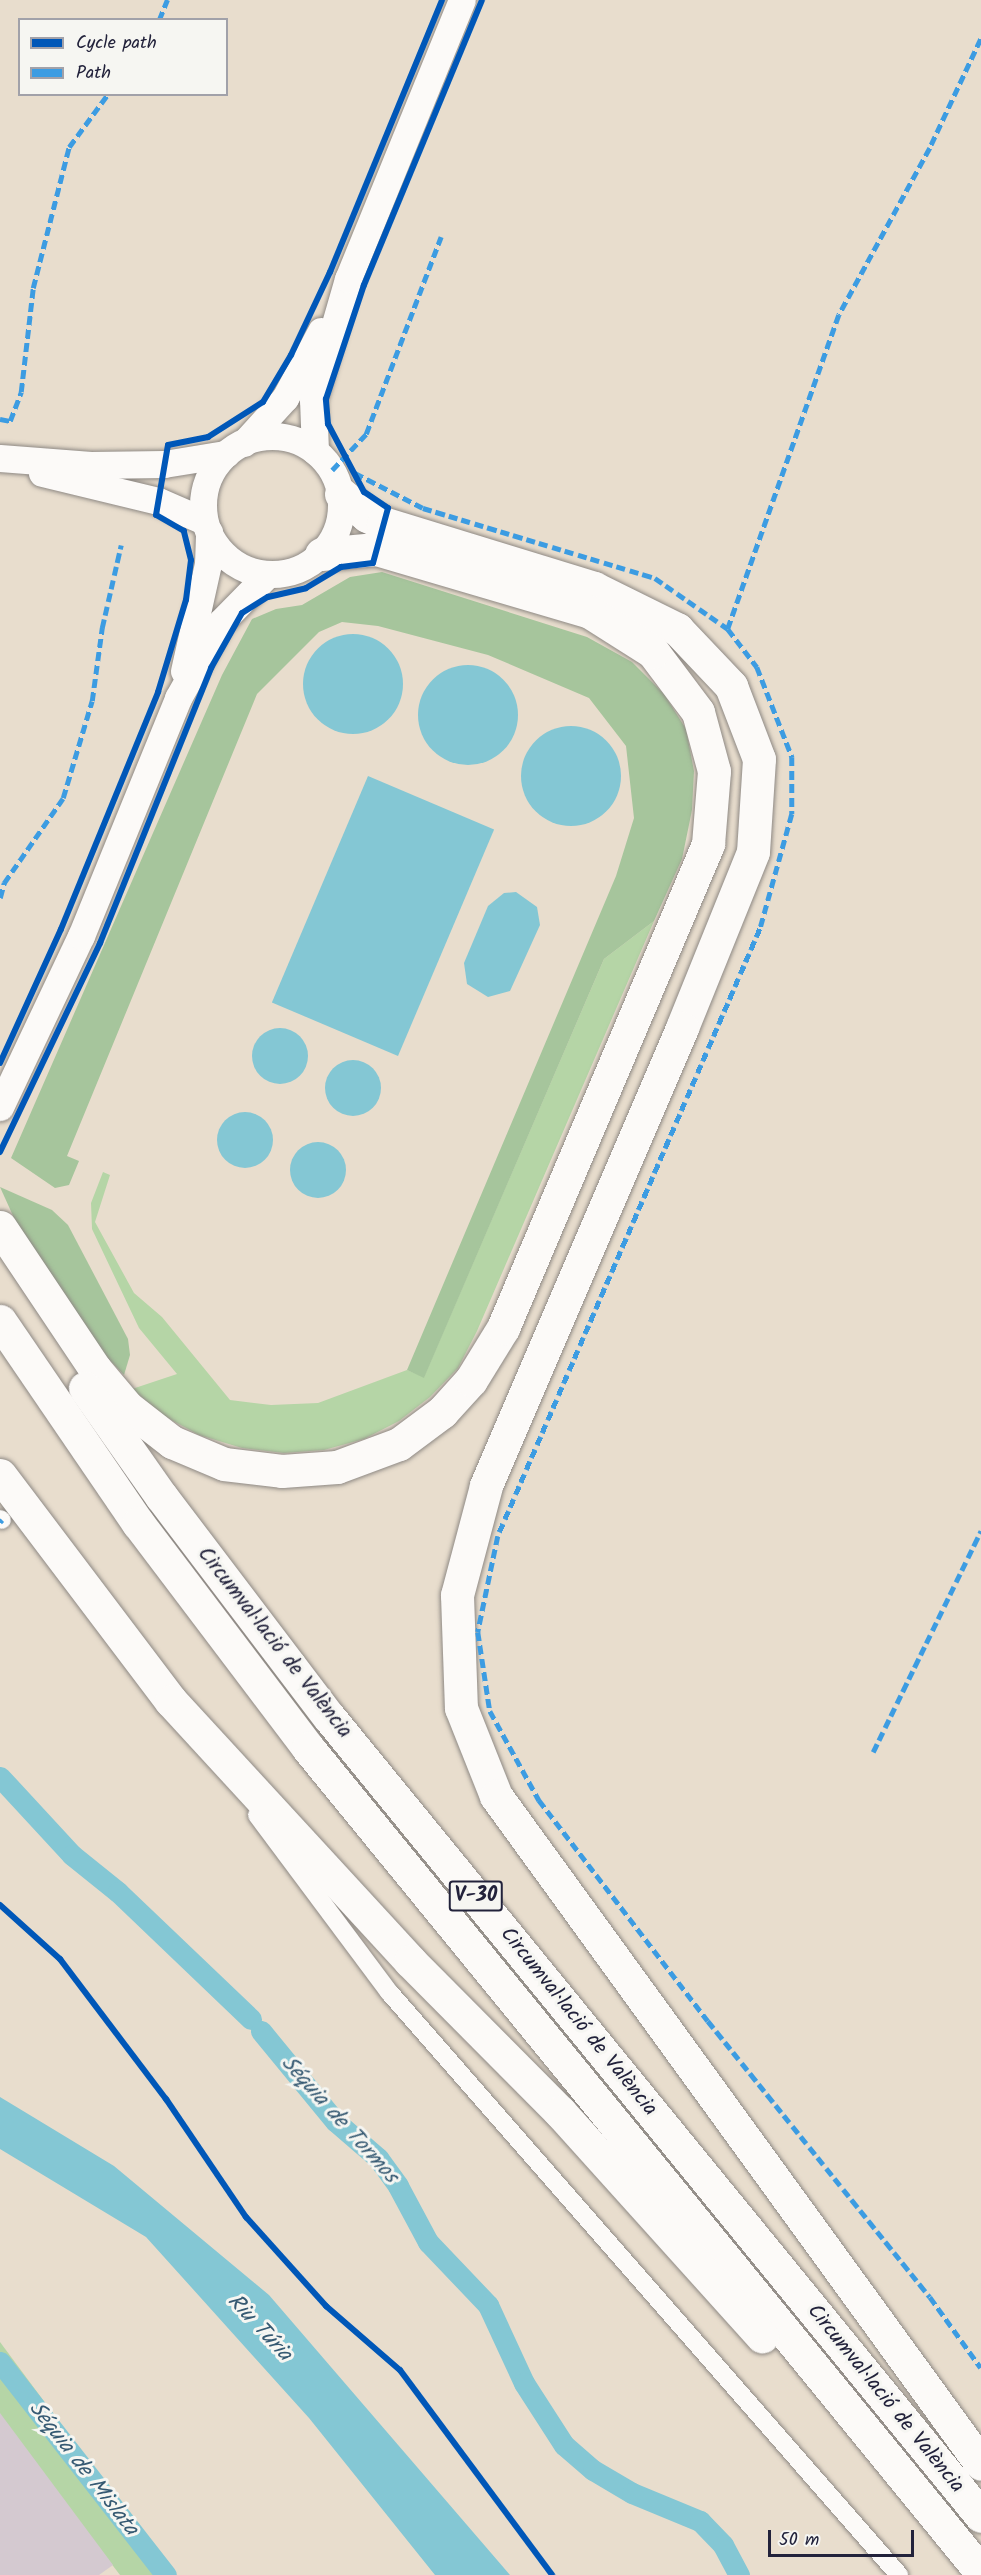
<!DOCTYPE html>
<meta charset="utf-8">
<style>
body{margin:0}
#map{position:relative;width:981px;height:2575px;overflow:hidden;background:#e8ddcd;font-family:Kalam,sans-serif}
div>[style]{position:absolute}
.green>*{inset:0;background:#b5d5a6}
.forest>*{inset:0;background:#a6c59c}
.water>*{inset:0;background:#84c7d4;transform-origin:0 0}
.round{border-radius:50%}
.canal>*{height:21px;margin:-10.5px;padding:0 10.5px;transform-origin:10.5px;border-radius:10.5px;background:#84c7d4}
.building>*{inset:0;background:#d4c9d0}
.roads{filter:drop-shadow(0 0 2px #8e8984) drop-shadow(0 0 2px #8e8984)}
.street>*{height:18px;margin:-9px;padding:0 9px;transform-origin:9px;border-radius:9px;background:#fcfaf8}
.secondary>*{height:27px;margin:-13.5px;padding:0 13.5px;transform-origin:13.5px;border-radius:13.5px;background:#fcfaf8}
.secondary>.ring{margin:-13.5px;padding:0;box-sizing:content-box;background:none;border:27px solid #fcfaf8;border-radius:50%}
.highway>*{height:33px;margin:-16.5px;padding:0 16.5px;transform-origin:16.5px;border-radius:16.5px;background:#fcfaf8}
.quiet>*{height:4.5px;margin-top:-2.25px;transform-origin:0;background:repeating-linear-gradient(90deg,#3c9ce2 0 9px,transparent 0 13.5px)}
.cycleway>*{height:6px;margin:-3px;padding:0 3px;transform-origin:3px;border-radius:3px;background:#0057b8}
span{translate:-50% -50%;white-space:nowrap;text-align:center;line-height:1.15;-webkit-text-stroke:6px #f6f6f2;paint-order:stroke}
.shield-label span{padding:2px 4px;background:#f6f6f2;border:2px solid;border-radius:4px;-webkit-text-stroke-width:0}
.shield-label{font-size:20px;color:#22223b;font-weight:700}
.street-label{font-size:21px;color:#22223b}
.water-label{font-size:22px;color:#355972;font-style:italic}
.legend{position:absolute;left:18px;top:18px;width:210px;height:78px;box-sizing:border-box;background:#f6f6f2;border:2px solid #a1a1a9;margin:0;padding:8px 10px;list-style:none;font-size:18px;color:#22223b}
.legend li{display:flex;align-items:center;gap:12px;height:30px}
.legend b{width:30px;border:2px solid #a1a1a9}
.scale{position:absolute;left:768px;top:2530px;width:146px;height:27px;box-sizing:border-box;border:3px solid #22223b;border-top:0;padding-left:8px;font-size:18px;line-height:21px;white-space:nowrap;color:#22223b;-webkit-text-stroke:4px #f6f6f2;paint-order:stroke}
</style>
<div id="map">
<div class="green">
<i style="clip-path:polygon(654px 921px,477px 1331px,458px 1368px,430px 1397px,399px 1421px,364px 1439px,324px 1450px,284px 1453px,242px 1448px,199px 1435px,164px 1416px,132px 1389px,177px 1374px,139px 1328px,92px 1229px,91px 1203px,103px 1172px,110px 1175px,95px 1222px,134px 1293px,162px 1317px,230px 1400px,271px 1405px,318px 1403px,407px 1370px,424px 1377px,604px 959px)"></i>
<i style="clip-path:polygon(0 2342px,115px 2497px,166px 2575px,120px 2575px,0 2418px)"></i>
</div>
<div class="forest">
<i style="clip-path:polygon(382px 572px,587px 637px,632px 662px,664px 694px,686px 729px,694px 771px,692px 810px,682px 859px,654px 921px,604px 959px,424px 1378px,407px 1370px,616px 876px,634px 818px,626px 746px,589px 698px,488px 655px,378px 626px,342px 622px,319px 632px,257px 694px,67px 1156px,79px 1161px,69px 1185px,55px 1188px,11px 1158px,222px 675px,252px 619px,276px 609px,302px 605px,350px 577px)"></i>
<i style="clip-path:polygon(0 1187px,52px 1210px,68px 1225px,128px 1339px,130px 1355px,124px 1375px,99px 1349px,19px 1229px)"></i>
</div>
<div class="water">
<i class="round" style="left:303px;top:634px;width:100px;height:100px"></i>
<i class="round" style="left:418px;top:665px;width:100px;height:100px"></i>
<i class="round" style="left:521px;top:726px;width:100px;height:100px"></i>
<i style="left:368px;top:776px;width:137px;height:246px;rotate:23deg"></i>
<i style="clip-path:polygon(516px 892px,537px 907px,540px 925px,510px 991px,488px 997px,467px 984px,464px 963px,488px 906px,504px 893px)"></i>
<i class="round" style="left:252px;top:1028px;width:56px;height:56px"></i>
<i class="round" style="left:325px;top:1060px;width:56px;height:56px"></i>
<i class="round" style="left:217px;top:1112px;width:56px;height:56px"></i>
<i class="round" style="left:290px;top:1142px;width:56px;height:56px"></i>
<i style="clip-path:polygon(0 2097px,114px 2166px,269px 2295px,510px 2575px,435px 2575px,309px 2418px,146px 2237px,0 2149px)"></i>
</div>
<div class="canal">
<i style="left:0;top:1777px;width:106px;rotate:47.3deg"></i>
<i style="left:72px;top:1855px;width:59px;rotate:38.8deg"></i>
<i style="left:118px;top:1892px;width:184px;rotate:43.7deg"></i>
<i style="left:261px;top:2031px;width:117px;rotate:50.6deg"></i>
<i style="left:335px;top:2121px;width:57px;rotate:40.7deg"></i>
<i style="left:378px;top:2158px;width:34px;rotate:54deg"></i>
<i style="left:398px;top:2186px;width:64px;rotate:61.8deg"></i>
<i style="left:428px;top:2242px;width:87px;rotate:46.4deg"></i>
<i style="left:488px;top:2305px;width:86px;rotate:65.2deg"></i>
<i style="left:524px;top:2383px;width:74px;rotate:57.2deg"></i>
<i style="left:564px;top:2445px;width:38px;rotate:41deg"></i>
<i style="left:593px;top:2470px;width:45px;rotate:30.5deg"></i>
<i style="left:632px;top:2493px;width:74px;rotate:22.4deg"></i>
<i style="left:700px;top:2521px;width:33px;rotate:46deg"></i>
<i style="left:723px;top:2545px;width:34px;rotate:62deg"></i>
<i style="left:0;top:2362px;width:270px;rotate:52.1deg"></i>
</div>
<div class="building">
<i style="clip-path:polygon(0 2413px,113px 2565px,99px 2575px,0 2575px)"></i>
</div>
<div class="roads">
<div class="street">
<i style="left:0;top:1519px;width:2px;rotate:27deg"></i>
<i style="left:257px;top:1815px;width:221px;rotate:53.3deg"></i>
<i style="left:389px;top:1992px;width:775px;rotate:48.82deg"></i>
</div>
<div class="secondary">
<i class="ring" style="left:203px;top:436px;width:111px;height:111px"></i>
<i style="left:244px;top:443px;width:61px;rotate:-47.7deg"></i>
<i style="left:285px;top:398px;width:76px;rotate:-61.8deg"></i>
<i style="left:315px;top:451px;width:51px;rotate:-92.2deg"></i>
<i style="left:313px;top:400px;width:126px;rotate:-73.9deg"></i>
<i style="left:348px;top:279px;width:301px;rotate:-67.8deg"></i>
<i style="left:0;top:458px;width:91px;rotate:4.4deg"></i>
<i style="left:91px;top:465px;width:73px;rotate:-0.8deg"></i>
<i style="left:164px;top:464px;width:63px;rotate:-9.2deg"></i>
<i style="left:42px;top:473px;width:119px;rotate:13.6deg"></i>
<i style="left:158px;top:501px;width:50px;rotate:23.5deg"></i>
<i style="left:184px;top:671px;width:110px;rotate:-77.4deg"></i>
<i style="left:208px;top:564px;width:32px;rotate:-88deg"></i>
<i style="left:0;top:1107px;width:189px;rotate:-64.7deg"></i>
<i style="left:81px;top:936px;width:257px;rotate:-67.8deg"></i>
<i style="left:178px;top:698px;width:87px;rotate:-60.5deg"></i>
<i style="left:221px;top:622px;width:67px;rotate:-45.6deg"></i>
</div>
<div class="highway">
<i style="left:341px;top:494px;width:34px;rotate:40deg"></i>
<i style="left:367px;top:516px;width:17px;rotate:24deg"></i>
<i style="left:383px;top:523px;width:221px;rotate:17.1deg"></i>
<i style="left:594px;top:588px;width:93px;rotate:26.3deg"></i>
<i style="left:677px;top:629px;width:79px;rotate:46.5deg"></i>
<i style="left:731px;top:686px;width:78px;rotate:69deg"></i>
<i style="left:759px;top:759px;width:93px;rotate:93.7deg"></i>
<i style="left:753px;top:852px;width:190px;rotate:112deg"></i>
<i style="left:682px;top:1028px;width:498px;rotate:113.2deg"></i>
<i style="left:486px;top:1486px;width:113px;rotate:104.9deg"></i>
<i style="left:457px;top:1595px;width:113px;rotate:88deg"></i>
<i style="left:461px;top:1708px;width:95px;rotate:68.3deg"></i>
<i style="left:496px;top:1796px;width:825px;rotate:54.02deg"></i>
<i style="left:0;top:1227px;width:171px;rotate:56.2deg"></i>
<i style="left:95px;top:1369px;width:50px;rotate:49.9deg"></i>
<i style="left:127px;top:1407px;width:57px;rotate:37.9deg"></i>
<i style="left:172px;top:1442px;width:56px;rotate:22.9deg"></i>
<i style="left:224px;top:1464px;width:58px;rotate:6.9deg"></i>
<i style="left:282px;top:1471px;width:55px;rotate:-4.2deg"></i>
<i style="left:337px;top:1467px;width:66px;rotate:-20.4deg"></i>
<i style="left:399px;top:1444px;width:54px;rotate:-36.7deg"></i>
<i style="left:442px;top:1412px;width:43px;rotate:-47.8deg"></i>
<i style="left:471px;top:1380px;width:61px;rotate:-58.4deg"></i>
<i style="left:503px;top:1328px;width:526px;rotate:-67.04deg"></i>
<i style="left:708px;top:844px;width:73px;rotate:-85.3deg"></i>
<i style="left:714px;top:771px;width:61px;rotate:-105.2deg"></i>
<i style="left:698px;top:712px;width:75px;rotate:-126.9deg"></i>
<i style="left:653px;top:652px;width:75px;rotate:-147.6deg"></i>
<i style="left:590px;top:612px;width:223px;rotate:-163.6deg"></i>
<i style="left:376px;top:549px;width:55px;rotate:174.8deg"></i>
<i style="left:0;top:1321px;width:245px;rotate:55.7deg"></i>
<i style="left:138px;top:1523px;width:282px;rotate:52.9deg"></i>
<i style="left:308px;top:1748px;width:1064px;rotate:50.76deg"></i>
<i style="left:85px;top:1388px;width:132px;rotate:54.9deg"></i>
<i style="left:161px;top:1496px;width:278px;rotate:52.8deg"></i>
<i style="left:329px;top:1717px;width:1031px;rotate:50.78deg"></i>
<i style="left:0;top:1475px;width:283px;rotate:52.9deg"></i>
<i style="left:171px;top:1701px;width:353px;rotate:47.4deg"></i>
<i style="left:410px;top:1961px;width:213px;rotate:45.2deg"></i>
<i style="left:560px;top:2112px;width:302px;rotate:48deg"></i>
</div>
</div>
<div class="quiet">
<i style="left:159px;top:20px;width:22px;rotate:-68deg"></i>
<i style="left:981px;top:39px;width:120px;rotate:115.1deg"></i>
<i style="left:930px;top:148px;width:190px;rotate:118.6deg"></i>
<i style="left:839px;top:315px;width:333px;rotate:109.5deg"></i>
<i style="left:728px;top:629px;width:48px;rotate:52.7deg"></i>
<i style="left:757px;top:667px;width:97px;rotate:68.7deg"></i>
<i style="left:792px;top:757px;width:57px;rotate:90deg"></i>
<i style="left:792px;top:814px;width:119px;rotate:105.5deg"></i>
<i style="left:760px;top:929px;width:661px;rotate:113.35deg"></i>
<i style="left:498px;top:1536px;width:98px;rotate:101.8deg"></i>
<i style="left:478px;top:1632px;width:80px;rotate:81.4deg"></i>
<i style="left:490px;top:1711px;width:102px;rotate:61.2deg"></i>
<i style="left:539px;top:1800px;width:278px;rotate:52.6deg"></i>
<i style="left:708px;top:2021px;width:354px;rotate:51.2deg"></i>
<i style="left:930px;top:2297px;width:87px;rotate:54.3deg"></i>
<i style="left:0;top:419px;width:10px;rotate:11deg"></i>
<i style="left:10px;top:421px;width:31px;rotate:-69deg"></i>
<i style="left:21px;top:392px;width:105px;rotate:-83.4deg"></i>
<i style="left:33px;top:288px;width:146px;rotate:-75.7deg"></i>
<i style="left:69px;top:147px;width:66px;rotate:-53.7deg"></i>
<i style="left:332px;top:470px;width:50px;rotate:-46.6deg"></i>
<i style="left:366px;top:434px;width:211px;rotate:-69.2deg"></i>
<i style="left:355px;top:473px;width:76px;rotate:27.2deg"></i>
<i style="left:423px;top:508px;width:242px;rotate:16.8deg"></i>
<i style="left:655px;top:578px;width:89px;rotate:34.9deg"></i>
<i style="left:0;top:898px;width:16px;rotate:-75deg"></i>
<i style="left:4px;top:883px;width:103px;rotate:-55.2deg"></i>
<i style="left:63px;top:798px;width:101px;rotate:-73.4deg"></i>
<i style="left:92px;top:701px;width:74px;rotate:-82.2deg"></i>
<i style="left:102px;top:628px;width:85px;rotate:-77.1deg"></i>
<i style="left:0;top:1522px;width:3px;rotate:-45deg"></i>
<i style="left:873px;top:1752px;width:246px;rotate:-64deg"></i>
</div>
<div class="cycleway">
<i style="left:0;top:1063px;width:147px;rotate:-65.5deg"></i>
<i style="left:61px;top:929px;width:256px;rotate:-67.7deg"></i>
<i style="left:158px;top:692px;width:96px;rotate:-73.1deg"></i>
<i style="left:186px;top:600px;width:40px;rotate:-82.9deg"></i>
<i style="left:191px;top:560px;width:30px;rotate:-104deg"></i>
<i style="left:184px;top:531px;width:32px;rotate:-150deg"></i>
<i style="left:156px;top:515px;width:71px;rotate:-80.3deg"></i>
<i style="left:168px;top:445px;width:41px;rotate:-11.3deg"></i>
<i style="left:208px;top:437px;width:65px;rotate:-32.5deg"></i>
<i style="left:263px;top:402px;width:55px;rotate:-59.2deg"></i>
<i style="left:291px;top:355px;width:92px;rotate:-64.8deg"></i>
<i style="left:330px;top:272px;width:294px;rotate:-67.6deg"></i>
<i style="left:0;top:1152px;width:232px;rotate:-64.4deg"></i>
<i style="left:100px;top:943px;width:297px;rotate:-68deg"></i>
<i style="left:211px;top:668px;width:63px;rotate:-60.6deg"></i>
<i style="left:242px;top:613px;width:31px;rotate:-32deg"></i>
<i style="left:268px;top:597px;width:39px;rotate:-13deg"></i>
<i style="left:306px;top:588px;width:41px;rotate:-31deg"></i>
<i style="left:341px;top:567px;width:32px;rotate:-7deg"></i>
<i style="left:373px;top:563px;width:57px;rotate:-74.7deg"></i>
<i style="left:388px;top:508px;width:29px;rotate:-146deg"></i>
<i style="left:364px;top:492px;width:77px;rotate:-117.9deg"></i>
<i style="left:328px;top:424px;width:25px;rotate:-95deg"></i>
<i style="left:326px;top:399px;width:120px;rotate:-71.6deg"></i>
<i style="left:364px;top:285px;width:308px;rotate:-67.5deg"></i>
<i style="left:0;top:1905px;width:81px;rotate:42deg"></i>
<i style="left:60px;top:1959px;width:176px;rotate:52.9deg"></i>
<i style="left:166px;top:2099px;width:143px;rotate:55.9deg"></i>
<i style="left:246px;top:2217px;width:120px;rotate:48deg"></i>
<i style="left:326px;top:2306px;width:98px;rotate:40.9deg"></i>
<i style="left:400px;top:2370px;width:255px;rotate:53.4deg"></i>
</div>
<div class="shield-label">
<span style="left:476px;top:1896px">V-30</span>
</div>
<div class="street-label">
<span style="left:274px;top:1643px;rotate:52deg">Circumval·lació de València</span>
<span style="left:578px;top:2022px;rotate:51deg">Circumval·lació de València</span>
<span style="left:885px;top:2399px;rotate:51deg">Circumval·lació de València</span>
</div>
<div class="water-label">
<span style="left:339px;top:2120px;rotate:48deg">Séquia de Tormos</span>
<span style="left:259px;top:2328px;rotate:47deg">Riu Túria</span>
<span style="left:83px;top:2469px;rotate:52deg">Séquia de Mislata</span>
</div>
<ul class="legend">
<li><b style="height:8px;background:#0057b8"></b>Cycle path</li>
<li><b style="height:8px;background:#3c9ce2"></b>Path</li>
</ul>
<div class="scale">50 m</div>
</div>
